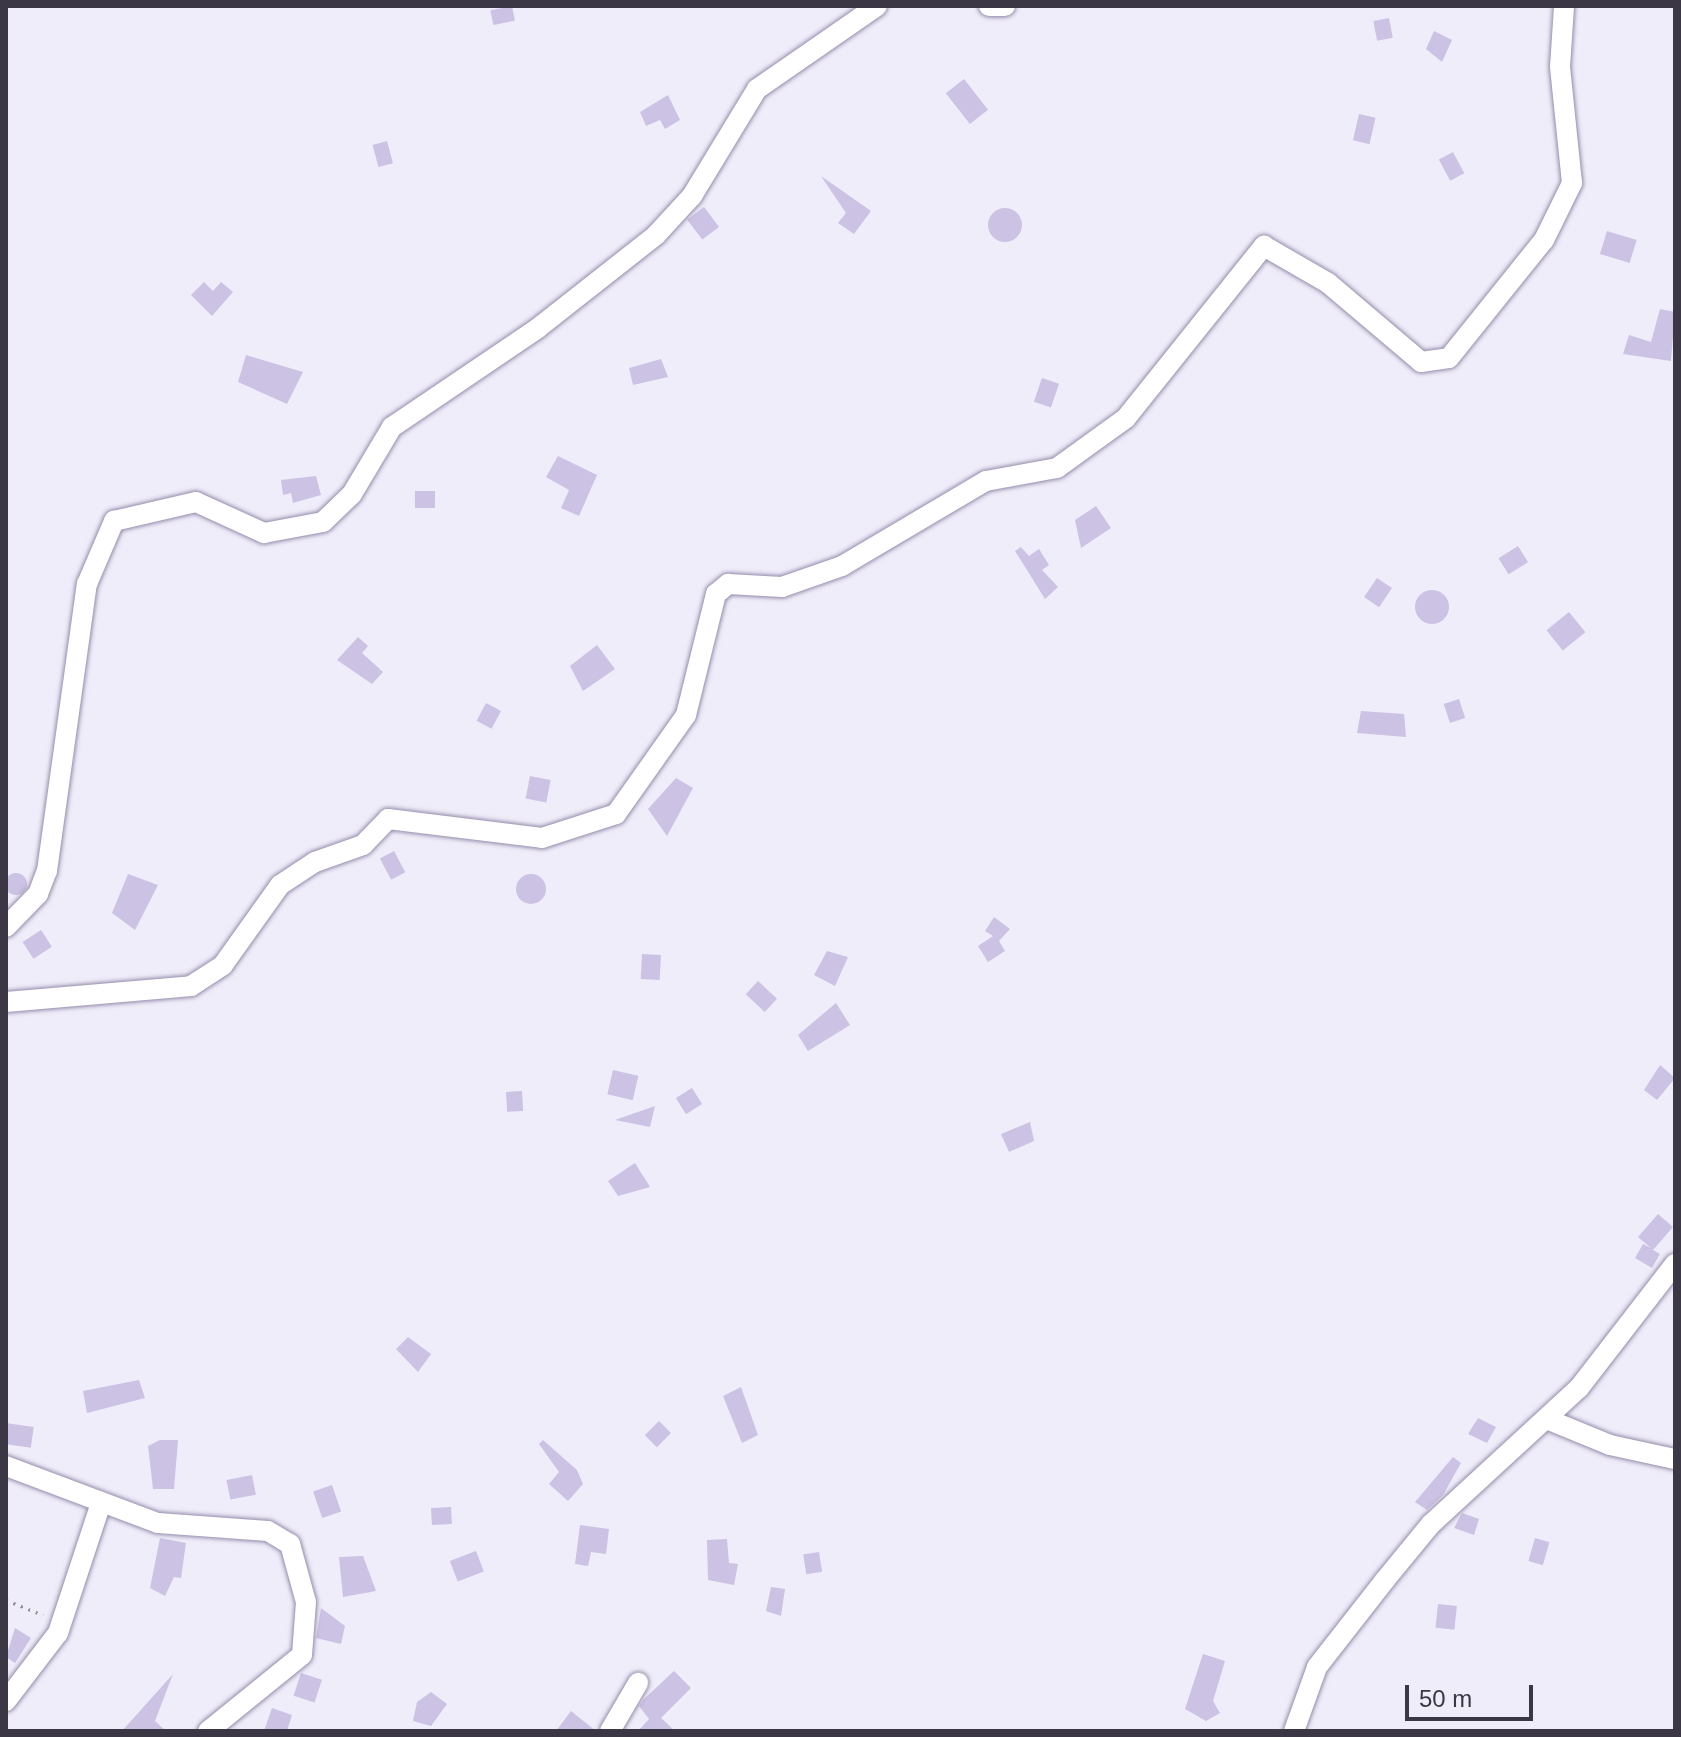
<!DOCTYPE html>
<style>
body{margin:0}
#map{position:relative;width:1681px;height:1737px;overflow:hidden;background:#f0edfa;font-family:Helvetica,sans-serif}
div>[style]{position:absolute}
.building>*{inset:0;background:#cbc2e4;transform-origin:0 0}
.round{border-radius:50%}
.path>*{height:3px;margin-top:-1.5px;transform-origin:0;background:repeating-linear-gradient(90deg,#93909d 0 2px,transparent 0 8px)}
.roads{filter:drop-shadow(0 0 2px #958cab) drop-shadow(0 0 2px #958cab)}
.street>*{height:20px;margin:-10px;padding:0 10px;transform-origin:10px;border-radius:10px;background:#fff}
span{translate:-50% -50%;white-space:nowrap;text-align:center;line-height:1.15;-webkit-text-stroke:8px #f0edfa;paint-order:stroke}
.frame{position:absolute;inset:0;border:8px solid #3b3744;pointer-events:none}
.scale{position:absolute;left:1405px;top:1685px;width:128px;height:36px;box-sizing:border-box;border:4px solid #3b3744;border-top:0;padding-left:10px;font-size:24px;line-height:28px;white-space:nowrap;color:#3b3744;-webkit-text-stroke:6px #f0edfa;paint-order:stroke}
</style>
<div id="map">
<div class="building">
<i style="left:512px;top:6px;width:15px;height:22px;rotate:79deg"></i>
<i style="left:1389px;top:18px;width:20px;height:16px;rotate:79deg"></i>
<i style="clip-path:polygon(1434px 31px,1452px 40px,1442px 62px,1426px 49px)"></i>
<i style="left:964px;top:79px;width:39px;height:23px;rotate:52deg"></i>
<i style="clip-path:polygon(668px 95px,680px 120px,665px 129px,660px 120px,646px 126px,640px 112px)"></i>
<i style="left:1359px;top:114px;width:17px;height:27px;rotate:13deg"></i>
<i style="left:387px;top:141px;width:23px;height:15px;rotate:75deg"></i>
<i style="left:1453px;top:152px;width:24px;height:16px;rotate:62deg"></i>
<i style="clip-path:polygon(821px 176px,871px 211px,854px 234px,838px 223px,846px 213px)"></i>
<i style="left:704px;top:207px;width:25px;height:21px;rotate:53deg"></i>
<i class="round" style="left:988px;top:208px;width:34px;height:34px"></i>
<i style="left:1607px;top:231px;width:31px;height:24px;rotate:17deg"></i>
<i style="clip-path:polygon(204px 282px,213px 291px,221px 282px,233px 292px,212px 316px,191px 295px)"></i>
<i style="clip-path:polygon(1660px 309px,1675px 312px,1671px 361px,1623px 354px,1629px 335px,1651px 342px)"></i>
<i style="clip-path:polygon(246px 355px,303px 372px,287px 404px,238px 382px)"></i>
<i style="clip-path:polygon(661px 359px,668px 377px,633px 385px,629px 368px)"></i>
<i style="left:1042px;top:378px;width:18px;height:25px;rotate:19deg"></i>
<i style="clip-path:polygon(558px 456px,597px 475px,579px 516px,561px 508px,569px 490px,546px 477px)"></i>
<i style="clip-path:polygon(316px 476px,321px 495px,293px 503px,291px 493px,283px 495px,281px 480px)"></i>
<i style="left:415px;top:491px;width:20px;height:17px"></i>
<i style="clip-path:polygon(1096px 506px,1111px 528px,1081px 548px,1075px 520px)"></i>
<i style="left:1518px;top:546px;width:19px;height:23px;rotate:58deg"></i>
<i style="clip-path:polygon(1021px 547px,1029px 556px,1039px 549px,1049px 565px,1042px 570px,1058px 587px,1045px 599px,1015px 551px)"></i>
<i style="left:1377px;top:578px;width:18px;height:23px;rotate:34deg"></i>
<i class="round" style="left:1415px;top:590px;width:34px;height:34px"></i>
<i style="left:1569px;top:612px;width:26px;height:29px;rotate:51deg"></i>
<i style="clip-path:polygon(358px 637px,368px 646px,362px 653px,383px 672px,372px 684px,337px 660px)"></i>
<i style="clip-path:polygon(597px 645px,615px 669px,583px 691px,570px 666px)"></i>
<i style="left:1459px;top:699px;width:20px;height:16px;rotate:72deg"></i>
<i style="left:486px;top:703px;width:17px;height:20px;rotate:28deg"></i>
<i style="clip-path:polygon(1361px 711px,1404px 714px,1406px 737px,1357px 733px)"></i>
<i style="left:530px;top:776px;width:21px;height:23px;rotate:11deg"></i>
<i style="clip-path:polygon(676px 778px,693px 788px,667px 836px,648px 809px)"></i>
<i style="left:394px;top:851px;width:24px;height:16px;rotate:62deg"></i>
<i class="round" style="left:5px;top:873px;width:22px;height:22px"></i>
<i style="clip-path:polygon(128px 874px,158px 885px,135px 930px,112px 913px)"></i>
<i class="round" style="left:516px;top:874px;width:30px;height:30px"></i>
<i style="clip-path:polygon(994px 917px,1010px 929px,999px 941px,1005px 951px,988px 962px,978px 946px,993px 936px,985px 931px)"></i>
<i style="left:41px;top:930px;width:20px;height:22px;rotate:57deg"></i>
<i style="clip-path:polygon(827px 951px,848px 957px,835px 986px,814px 975px)"></i>
<i style="left:642px;top:954px;width:19px;height:25px;rotate:3deg"></i>
<i style="left:758px;top:981px;width:26px;height:18px;rotate:43deg"></i>
<i style="clip-path:polygon(836px 1003px,850px 1025px,808px 1051px,798px 1035px)"></i>
<i style="clip-path:polygon(1660px 1065px,1675px 1078px,1657px 1100px,1644px 1090px)"></i>
<i style="left:613px;top:1070px;width:26px;height:25px;rotate:13deg"></i>
<i style="left:692px;top:1088px;width:19px;height:19px;rotate:58deg"></i>
<i style="left:522px;top:1091px;width:20px;height:16px;rotate:87deg"></i>
<i style="clip-path:polygon(655px 1106px,650px 1127px,615px 1120px)"></i>
<i style="clip-path:polygon(1030px 1122px,1034px 1141px,1009px 1152px,1001px 1134px)"></i>
<i style="clip-path:polygon(635px 1163px,650px 1187px,618px 1196px,608px 1181px)"></i>
<i style="clip-path:polygon(1658px 1214px,1673px 1227px,1653px 1250px,1660px 1254px,1652px 1268px,1635px 1258px,1643px 1244px,1651px 1248px,1638px 1237px)"></i>
<i style="clip-path:polygon(408px 1337px,431px 1354px,418px 1372px,396px 1349px)"></i>
<i style="clip-path:polygon(139px 1380px,145px 1398px,87px 1413px,83px 1391px)"></i>
<i style="clip-path:polygon(741px 1387px,758px 1435px,742px 1443px,723px 1396px)"></i>
<i style="clip-path:polygon(1478px 1418px,1496px 1427px,1487px 1443px,1468px 1434px)"></i>
<i style="left:659px;top:1421px;width:17px;height:20px;rotate:45deg"></i>
<i style="left:6px;top:1423px;width:28px;height:21px;rotate:8deg"></i>
<i style="clip-path:polygon(160px 1440px,178px 1440px,174px 1489px,153px 1489px,148px 1446px)"></i>
<i style="clip-path:polygon(543px 1440px,577px 1470px,583px 1484px,568px 1501px,549px 1484px,559px 1472px,539px 1444px)"></i>
<i style="clip-path:polygon(1453px 1457px,1461px 1463px,1443px 1495px,1427px 1510px,1415px 1502px)"></i>
<i style="left:252px;top:1475px;width:20px;height:26px;rotate:79deg"></i>
<i style="left:332px;top:1485px;width:28px;height:20px;rotate:71deg"></i>
<i style="left:451px;top:1507px;width:17px;height:20px;rotate:87deg"></i>
<i style="clip-path:polygon(1462px 1513px,1479px 1519px,1474px 1535px,1454px 1528px)"></i>
<i style="clip-path:polygon(580px 1525px,609px 1529px,606px 1554px,591px 1552px,588px 1566px,575px 1564px)"></i>
<i style="clip-path:polygon(160px 1538px,186px 1543px,181px 1578px,174px 1577px,165px 1596px,150px 1588px)"></i>
<i style="left:1535px;top:1538px;width:15px;height:24px;rotate:16deg"></i>
<i style="clip-path:polygon(727px 1539px,729px 1563px,738px 1564px,734px 1585px,708px 1580px,707px 1540px)"></i>
<i style="left:476px;top:1551px;width:22px;height:28px;rotate:69deg"></i>
<i style="left:819px;top:1552px;width:20px;height:16px;rotate:81deg"></i>
<i style="clip-path:polygon(363px 1556px,376px 1591px,343px 1597px,339px 1557px)"></i>
<i style="clip-path:polygon(771px 1587px,785px 1589px,781px 1616px,766px 1611px)"></i>
<i style="left:1438px;top:1604px;width:19px;height:24px;rotate:6deg"></i>
<i style="clip-path:polygon(321px 1608px,345px 1626px,341px 1644px,316px 1638px)"></i>
<i style="clip-path:polygon(15px 1628px,31px 1638px,15px 1663px,6px 1657px)"></i>
<i style="clip-path:polygon(1203px 1654px,1225px 1661px,1213px 1701px,1220px 1713px,1206px 1721px,1185px 1709px)"></i>
<i style="clip-path:polygon(674px 1671px,691px 1688px,661px 1718px,675px 1731px,638px 1731px,649px 1719px,639px 1706px,644px 1699px)"></i>
<i style="left:301px;top:1673px;width:22px;height:24px;rotate:18deg"></i>
<i style="clip-path:polygon(173px 1674px,155px 1721px,166px 1731px,122px 1731px)"></i>
<i style="clip-path:polygon(431px 1692px,447px 1704px,431px 1726px,413px 1721px,417px 1702px)"></i>
<i style="clip-path:polygon(272px 1708px,292px 1715px,287px 1731px,264px 1731px)"></i>
<i style="clip-path:polygon(571px 1711px,596px 1731px,556px 1731px)"></i>
</div>
<div class="path">
<i style="left:6px;top:1600px;width:40px;rotate:22deg"></i>
</div>
<div class="roads">
<div class="street">
<i style="left:989px;top:6px;width:16px"></i>
<i style="left:6px;top:927px;width:46px;rotate:-45.9deg"></i>
<i style="left:38px;top:894px;width:25px;rotate:-69deg"></i>
<i style="left:47px;top:871px;width:290px;rotate:-82.1deg"></i>
<i style="left:87px;top:584px;width:69px;rotate:-66.8deg"></i>
<i style="left:114px;top:521px;width:84px;rotate:-13deg"></i>
<i style="left:196px;top:502px;width:75px;rotate:24.5deg"></i>
<i style="left:264px;top:533px;width:60px;rotate:-10.6deg"></i>
<i style="left:323px;top:522px;width:40px;rotate:-44deg"></i>
<i style="left:352px;top:494px;width:78px;rotate:-59.2deg"></i>
<i style="left:392px;top:427px;width:176px;rotate:-34.1deg"></i>
<i style="left:538px;top:328px;width:150px;rotate:-38.2deg"></i>
<i style="left:656px;top:235px;width:53px;rotate:-47.3deg"></i>
<i style="left:692px;top:196px;width:125px;rotate:-58.7deg"></i>
<i style="left:757px;top:89px;width:146px;rotate:-34.7deg"></i>
<i style="left:6px;top:1002px;width:186px;rotate:-4.9deg"></i>
<i style="left:191px;top:986px;width:38px;rotate:-33deg"></i>
<i style="left:223px;top:965px;width:98px;rotate:-54.5deg"></i>
<i style="left:280px;top:885px;width:42px;rotate:-33.3deg"></i>
<i style="left:315px;top:862px;width:51px;rotate:-19.5deg"></i>
<i style="left:363px;top:845px;width:36px;rotate:-46deg"></i>
<i style="left:388px;top:819px;width:155px;rotate:7deg"></i>
<i style="left:542px;top:838px;width:78px;rotate:-18deg"></i>
<i style="left:616px;top:814px;width:121px;rotate:-54.7deg"></i>
<i style="left:686px;top:715px;width:125px;rotate:-76.1deg"></i>
<i style="left:716px;top:594px;width:16px;rotate:-40deg"></i>
<i style="left:728px;top:584px;width:54px;rotate:3.2deg"></i>
<i style="left:782px;top:587px;width:64px;rotate:-19.3deg"></i>
<i style="left:842px;top:566px;width:167px;rotate:-30.6deg"></i>
<i style="left:986px;top:481px;width:72px;rotate:-10.4deg"></i>
<i style="left:1057px;top:468px;width:85px;rotate:-35.9deg"></i>
<i style="left:1126px;top:418px;width:221px;rotate:-51.3deg"></i>
<i style="left:1264px;top:246px;width:74px;rotate:30deg"></i>
<i style="left:1328px;top:283px;width:122px;rotate:40.3deg"></i>
<i style="left:1421px;top:362px;width:28px;rotate:-8deg"></i>
<i style="left:1449px;top:358px;width:151px;rotate:-51.2deg"></i>
<i style="left:1544px;top:240px;width:64px;rotate:-63.8deg"></i>
<i style="left:1572px;top:183px;width:117px;rotate:-95.9deg"></i>
<i style="left:1560px;top:67px;width:61px;rotate:-86.2deg"></i>
<i style="left:1549px;top:1420px;width:66px;rotate:22.3deg"></i>
<i style="left:1610px;top:1445px;width:66px;rotate:12.2deg"></i>
<i style="left:6px;top:1466px;width:162px;rotate:20.6deg"></i>
<i style="left:158px;top:1523px;width:110px;rotate:4.2deg"></i>
<i style="left:268px;top:1531px;width:26px;rotate:31deg"></i>
<i style="left:290px;top:1544px;width:60px;rotate:74.6deg"></i>
<i style="left:306px;top:1602px;width:53px;rotate:94.3deg"></i>
<i style="left:302px;top:1655px;width:121px;rotate:141deg"></i>
<i style="left:6px;top:1701px;width:86px;rotate:-52.6deg"></i>
<i style="left:58px;top:1633px;width:137px;rotate:-71.7deg"></i>
<i style="left:610px;top:1731px;width:56px;rotate:-59.7deg"></i>
<i style="left:1294px;top:1731px;width:68px;rotate:-70.2deg"></i>
<i style="left:1317px;top:1667px;width:110px;rotate:-52deg"></i>
<i style="left:1385px;top:1580px;width:72px;rotate:-50.6deg"></i>
<i style="left:1431px;top:1524px;width:201px;rotate:-42.6deg"></i>
<i style="left:1579px;top:1388px;width:157px;rotate:-52.3deg"></i>
</div>
</div>
<div class="frame"></div>
<div class="scale">50 m</div>
</div>
